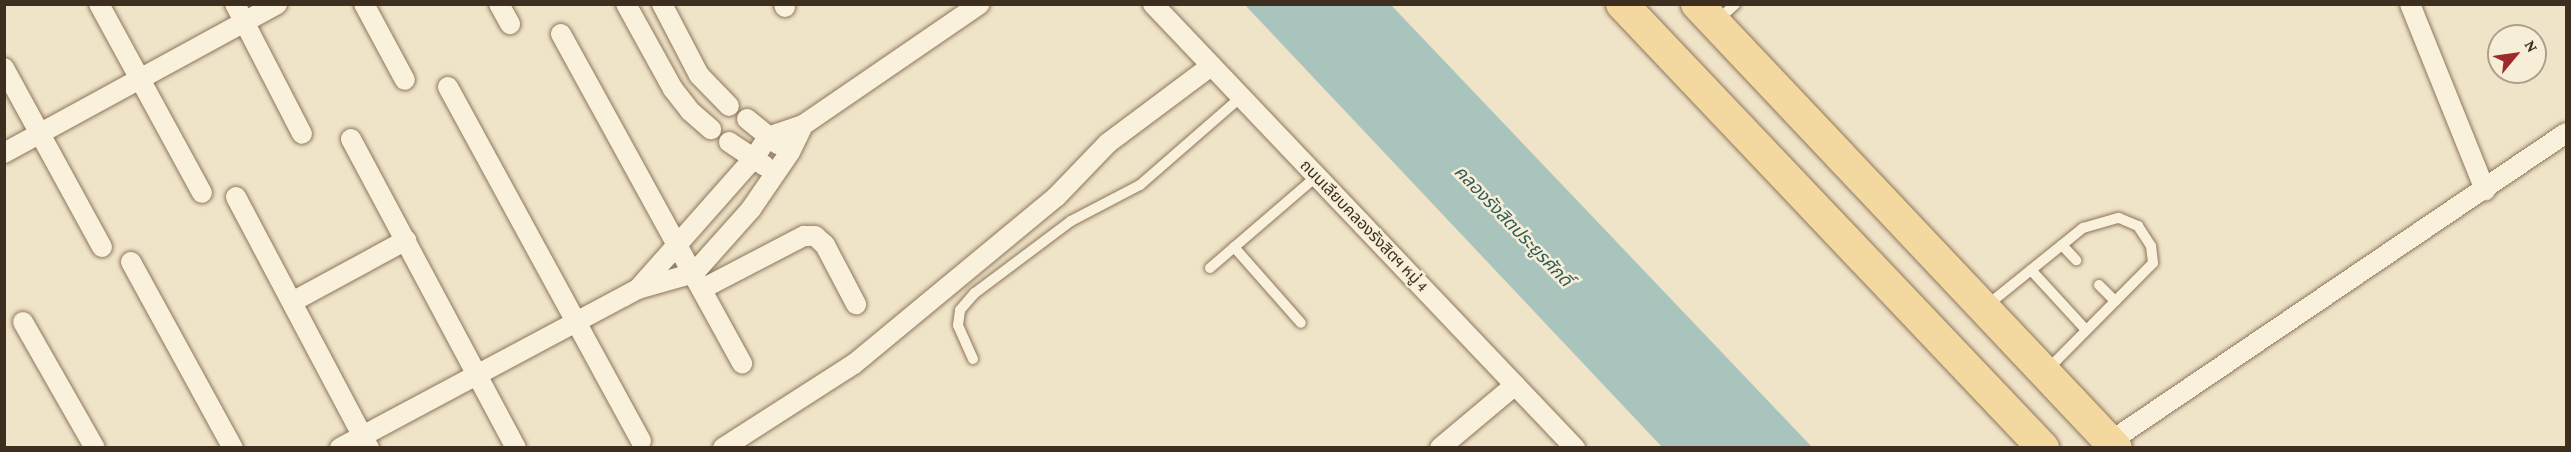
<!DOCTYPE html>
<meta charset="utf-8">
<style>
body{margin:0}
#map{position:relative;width:2571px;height:452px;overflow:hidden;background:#f0e4c8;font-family:"Crimson Pro","Noto Sans Thai",serif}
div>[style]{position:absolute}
.water>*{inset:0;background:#a9c4bc}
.roads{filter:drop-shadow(0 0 2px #8d765c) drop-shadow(0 0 2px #8d765c)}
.lane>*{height:10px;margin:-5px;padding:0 5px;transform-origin:5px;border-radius:5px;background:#faf1dc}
.street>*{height:20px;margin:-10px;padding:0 10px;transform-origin:10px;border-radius:10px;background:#faf1dc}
.primary>*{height:32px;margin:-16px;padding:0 16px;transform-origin:16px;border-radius:16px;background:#f3d9a0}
span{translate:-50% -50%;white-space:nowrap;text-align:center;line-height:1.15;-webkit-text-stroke:5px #f7eed8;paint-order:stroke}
.street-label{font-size:16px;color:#3d2e20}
.water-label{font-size:18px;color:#2f5d5a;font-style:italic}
.frame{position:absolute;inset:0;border:6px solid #3d2e20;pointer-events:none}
.north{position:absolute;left:2487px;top:24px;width:60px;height:60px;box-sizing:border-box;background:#f7eed8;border:2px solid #ada18e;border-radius:50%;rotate:61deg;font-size:16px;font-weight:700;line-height:24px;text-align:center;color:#3d2e20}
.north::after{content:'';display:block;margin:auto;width:21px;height:27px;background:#9e2a2b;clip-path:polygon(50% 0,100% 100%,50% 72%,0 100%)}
</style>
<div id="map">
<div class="water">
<i style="clip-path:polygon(1245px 5px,1391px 5px,1812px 447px,1662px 447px)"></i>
</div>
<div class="roads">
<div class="lane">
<i style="left:1717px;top:21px;width:25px;rotate:-43deg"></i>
<i style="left:2062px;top:245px;width:21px;rotate:47deg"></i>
<i style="left:1234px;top:247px;width:101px;rotate:48.6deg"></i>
<i style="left:1210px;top:268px;width:141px;rotate:-40.7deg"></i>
<i style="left:2031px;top:270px;width:81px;rotate:47.5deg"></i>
<i style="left:2099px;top:285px;width:23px;rotate:45deg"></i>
<i style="left:1985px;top:307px;width:126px;rotate:-38.9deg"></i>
<i style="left:2083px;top:228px;width:37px;rotate:-16deg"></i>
<i style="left:2119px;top:218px;width:21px;rotate:23deg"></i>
<i style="left:2138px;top:226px;width:24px;rotate:57deg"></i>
<i style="left:2151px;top:246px;width:17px;rotate:83deg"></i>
<i style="left:2153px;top:263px;width:152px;rotate:134.7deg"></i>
<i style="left:973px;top:359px;width:37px;rotate:-114deg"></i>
<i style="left:958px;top:325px;width:15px;rotate:-82deg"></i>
<i style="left:960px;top:310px;width:23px;rotate:-49deg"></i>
<i style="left:975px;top:293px;width:120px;rotate:-36.9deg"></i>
<i style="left:1071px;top:221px;width:78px;rotate:-27.6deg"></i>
<i style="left:1140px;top:185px;width:134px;rotate:-41.1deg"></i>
</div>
<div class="street">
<i style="left:99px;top:4px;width:215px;rotate:61.4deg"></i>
<i style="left:235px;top:4px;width:146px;rotate:62.7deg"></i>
<i style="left:364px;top:4px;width:86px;rotate:61.7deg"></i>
<i style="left:499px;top:4px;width:23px;rotate:61deg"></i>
<i style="left:626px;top:4px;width:97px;rotate:61.1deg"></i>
<i style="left:673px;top:89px;width:28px;rotate:52deg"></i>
<i style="left:690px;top:111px;width:28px;rotate:41deg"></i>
<i style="left:662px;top:4px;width:80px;rotate:62.5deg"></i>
<i style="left:699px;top:75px;width:43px;rotate:45.9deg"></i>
<i style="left:784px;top:4px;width:3px;rotate:72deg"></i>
<i style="left:1153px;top:4px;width:613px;rotate:46.46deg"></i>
<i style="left:2410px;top:4px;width:201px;rotate:68deg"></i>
<i style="left:561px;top:34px;width:376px;rotate:61.2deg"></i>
<i style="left:4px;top:68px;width:204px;rotate:61.3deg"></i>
<i style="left:448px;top:87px;width:403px;rotate:61.4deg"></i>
<i style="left:747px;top:119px;width:40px;rotate:39deg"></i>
<i style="left:351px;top:139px;width:350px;rotate:61.9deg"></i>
<i style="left:729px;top:142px;width:43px;rotate:33.7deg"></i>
<i style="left:4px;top:153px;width:311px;rotate:-28.6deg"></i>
<i style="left:236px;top:197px;width:284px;rotate:62.1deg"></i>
<i style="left:131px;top:262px;width:212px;rotate:61.3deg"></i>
<i style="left:638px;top:289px;width:175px;rotate:-48.5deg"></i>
<i style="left:754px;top:158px;width:25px;rotate:-56deg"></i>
<i style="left:768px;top:137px;width:37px;rotate:-19deg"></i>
<i style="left:803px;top:125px;width:214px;rotate:-34.4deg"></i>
<i style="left:702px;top:289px;width:115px;rotate:-27.5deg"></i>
<i style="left:804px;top:236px;width:11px"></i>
<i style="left:815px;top:236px;width:13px;rotate:42deg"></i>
<i style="left:825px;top:245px;width:67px;rotate:62.3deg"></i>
<i style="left:292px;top:302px;width:130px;rotate:-28.5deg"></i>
<i style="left:23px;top:322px;width:145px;rotate:60.3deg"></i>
<i style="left:2111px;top:441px;width:549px;rotate:-34.09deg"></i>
<i style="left:340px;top:448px;width:338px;rotate:-28.1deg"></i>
<i style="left:638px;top:289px;width:58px;rotate:-15.9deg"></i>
<i style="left:694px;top:273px;width:86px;rotate:-48.3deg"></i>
<i style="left:751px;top:209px;width:69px;rotate:-55.6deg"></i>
<i style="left:790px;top:152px;width:30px;rotate:-64deg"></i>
<i style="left:723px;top:448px;width:156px;rotate:-32.7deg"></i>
<i style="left:854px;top:364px;width:262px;rotate:-39.6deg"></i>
<i style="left:1056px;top:197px;width:75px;rotate:-46.1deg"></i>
<i style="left:1108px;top:143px;width:129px;rotate:-36.8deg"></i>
<i style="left:1440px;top:448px;width:98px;rotate:-40deg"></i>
</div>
<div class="primary">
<i style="left:1622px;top:4px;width:612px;rotate:46.52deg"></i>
<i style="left:1697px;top:4px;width:610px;rotate:46.66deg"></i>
</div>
</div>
<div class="street-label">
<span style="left:1364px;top:226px;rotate:46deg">ถนนเลียบคลองรังสิตฯ หมู่ 4</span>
</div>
<div class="water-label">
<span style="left:1513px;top:226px;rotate:46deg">คลองรังสิตประยูรศักดิ์</span>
</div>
<div class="frame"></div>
<div class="north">N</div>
</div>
